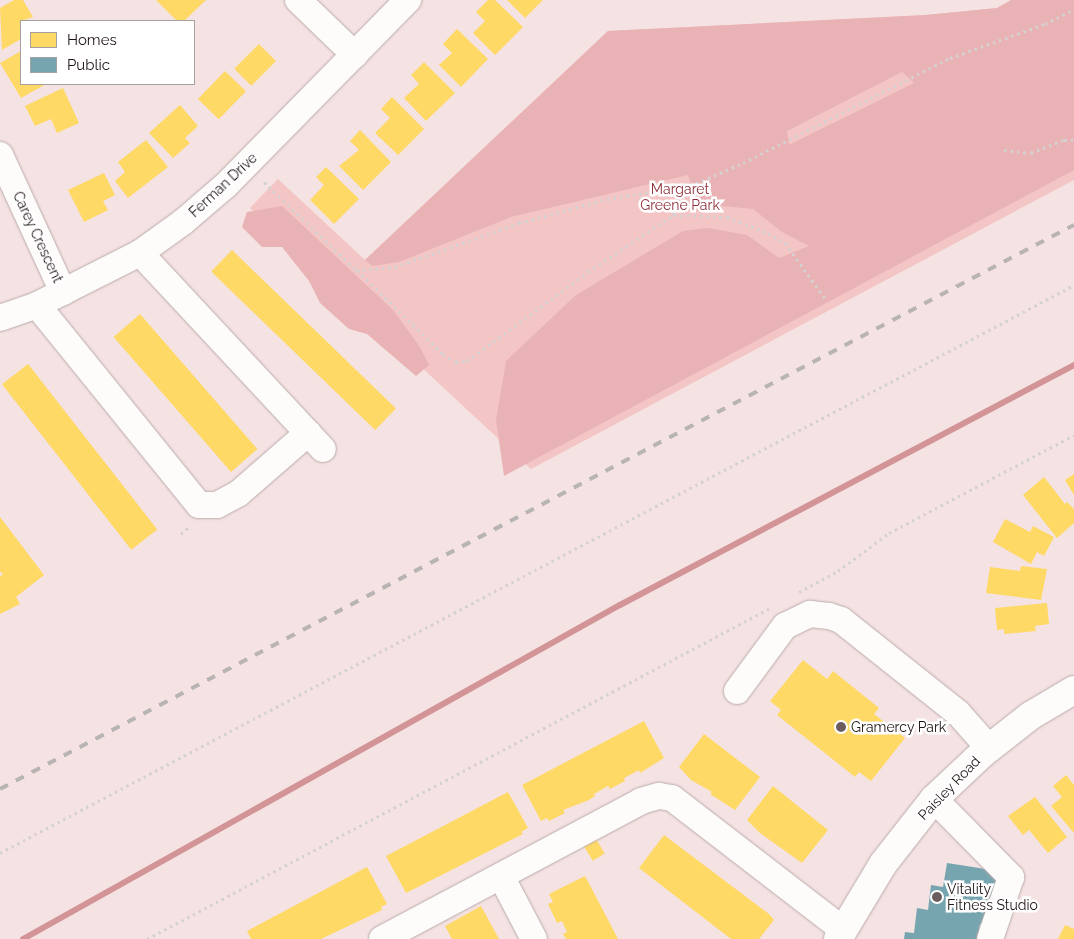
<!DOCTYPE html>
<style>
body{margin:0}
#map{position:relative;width:1074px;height:939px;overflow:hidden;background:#f5e2e2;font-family:Raleway,sans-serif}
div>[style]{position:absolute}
.green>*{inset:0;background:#f3c5c5}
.forest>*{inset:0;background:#e9b3b5}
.homes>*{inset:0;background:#ffd966;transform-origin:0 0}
.public>*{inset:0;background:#76a5af}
.stream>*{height:6px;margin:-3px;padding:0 3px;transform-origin:3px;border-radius:3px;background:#d29496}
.path>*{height:3px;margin-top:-1.5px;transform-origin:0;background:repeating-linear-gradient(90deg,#d6d1d1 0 2.5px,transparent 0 6.5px)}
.roads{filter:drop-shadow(0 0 1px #baacac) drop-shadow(0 0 1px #baacac)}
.minor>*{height:26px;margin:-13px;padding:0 13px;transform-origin:13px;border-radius:13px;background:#fefbfb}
.major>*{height:28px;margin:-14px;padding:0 14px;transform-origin:14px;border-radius:14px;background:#fefbfb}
.rail>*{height:4px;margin-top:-2px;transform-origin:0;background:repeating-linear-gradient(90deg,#b9b4b4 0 9px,transparent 0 18px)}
.dots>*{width:14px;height:14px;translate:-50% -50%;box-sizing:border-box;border:2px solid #fff;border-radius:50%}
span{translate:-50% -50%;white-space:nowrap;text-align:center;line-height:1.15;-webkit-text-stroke:5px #fff;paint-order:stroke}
.street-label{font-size:14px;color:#211515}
.park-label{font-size:14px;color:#8f2e38}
.poi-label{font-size:14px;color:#211515}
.left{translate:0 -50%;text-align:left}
.legend{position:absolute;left:20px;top:20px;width:175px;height:65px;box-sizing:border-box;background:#fff;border:1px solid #a6a1a1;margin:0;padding:6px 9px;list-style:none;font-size:15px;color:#211515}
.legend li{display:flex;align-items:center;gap:10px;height:25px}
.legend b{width:25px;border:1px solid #a6a1a1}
</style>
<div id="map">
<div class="green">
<i style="clip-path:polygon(1011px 0,1074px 0,1074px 180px,531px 469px,250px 208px,278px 179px,365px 260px,608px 31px,926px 15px,997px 8px)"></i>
</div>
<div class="forest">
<i style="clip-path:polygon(evenodd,1011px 0,1074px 0,1074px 170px,504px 476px,496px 420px,506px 361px,576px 295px,683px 231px,708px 228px,747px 235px,779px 258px,809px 246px,782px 232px,753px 209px,702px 204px,698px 206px,688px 175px,511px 217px,399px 262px,372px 266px,365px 260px,608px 31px,926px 15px,997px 8px,1011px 0,902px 72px,914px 83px,789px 145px,787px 131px,902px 72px)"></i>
<i style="clip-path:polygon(282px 206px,393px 310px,420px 347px,429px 365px,416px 376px,367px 334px,349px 329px,320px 303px,309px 281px,282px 247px,262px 247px,242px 227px,247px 212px)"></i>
</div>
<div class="homes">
<i style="clip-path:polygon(14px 0,23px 0,33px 17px,21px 21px,21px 39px,2px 50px,0 8px)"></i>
<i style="clip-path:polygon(156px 0,206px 0,184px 21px,177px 21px)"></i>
<i style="clip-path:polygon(488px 0,495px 0,523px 27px,495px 55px,473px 33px,485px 21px,476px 12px)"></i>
<i style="clip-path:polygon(507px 0,543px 0,525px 18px)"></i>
<i style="clip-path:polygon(457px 29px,488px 59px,461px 87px,439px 65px,452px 53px,443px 44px)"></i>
<i style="left:259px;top:44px;width:24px;height:35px;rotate:45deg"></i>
<i style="clip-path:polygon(21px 51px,21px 84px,46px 84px,21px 98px,0 63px)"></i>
<i style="clip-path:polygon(424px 62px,455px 93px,426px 121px,404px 98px,419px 84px,411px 75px)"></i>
<i style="left:225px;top:71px;width:29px;height:39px;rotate:44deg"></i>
<i style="clip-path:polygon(63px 88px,79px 123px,57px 133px,51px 119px,35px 126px,25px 106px)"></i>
<i style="clip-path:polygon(392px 97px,424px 129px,398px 155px,375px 133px,390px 118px,381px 109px)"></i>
<i style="clip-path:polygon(180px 105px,198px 126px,185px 138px,190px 143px,173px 158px,149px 133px)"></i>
<i style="clip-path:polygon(360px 130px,391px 162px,363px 190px,339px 166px,359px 150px,350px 141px)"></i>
<i style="clip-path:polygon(146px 140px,168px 167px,128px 198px,115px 181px,125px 172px,118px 162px)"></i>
<i style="clip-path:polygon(326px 167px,359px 199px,334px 224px,310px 200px,324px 185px,316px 177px)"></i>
<i style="clip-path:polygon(104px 173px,115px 195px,103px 201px,108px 210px,84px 222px,68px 190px)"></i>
<i style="left:232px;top:250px;width:228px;height:30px;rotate:44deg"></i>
<i style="left:140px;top:314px;width:179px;height:35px;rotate:49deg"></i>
<i style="left:28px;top:364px;width:210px;height:33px;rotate:52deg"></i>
<i style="clip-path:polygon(1074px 474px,1074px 495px,1065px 480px)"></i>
<i style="clip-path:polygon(1044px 477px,1065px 504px,1067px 502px,1074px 509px,1074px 523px,1057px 538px,1023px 495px)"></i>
<i style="clip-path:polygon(0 517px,44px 575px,16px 597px,20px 604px,0 614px,0 576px,3px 575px,0 571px)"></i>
<i style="clip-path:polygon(1005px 519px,1030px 532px,1033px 526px,1054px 537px,1044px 556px,1037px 552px,1031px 564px,993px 542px)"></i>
<i style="clip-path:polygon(1021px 566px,1047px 569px,1041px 600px,986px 593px,990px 567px,1020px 571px)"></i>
<i style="clip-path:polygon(1047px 603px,1049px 624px,1035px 626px,1036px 631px,1004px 634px,1004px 629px,997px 630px,995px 608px)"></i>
<i style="clip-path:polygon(803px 660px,827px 679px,833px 671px,879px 708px,874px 714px,905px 738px,871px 781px,859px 772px,855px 777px,777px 715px,781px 710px,770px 701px)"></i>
<i style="clip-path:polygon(644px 721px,664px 758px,640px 773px,639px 770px,624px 778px,625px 781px,610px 789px,608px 786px,594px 794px,595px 796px,589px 800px,563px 810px,565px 813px,549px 821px,547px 818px,541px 821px,522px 785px)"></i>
<i style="clip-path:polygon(704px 734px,760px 777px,735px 810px,710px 794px,712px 792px,691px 780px,679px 767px)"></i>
<i style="clip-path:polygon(1066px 775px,1074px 785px,1074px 833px,1051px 806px,1062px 797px,1053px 786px)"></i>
<i style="clip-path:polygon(773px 786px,828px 830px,802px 863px,760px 833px,747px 820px)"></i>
<i style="clip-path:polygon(508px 792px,528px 828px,521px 832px,523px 834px,406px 893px,386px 856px)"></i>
<i style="clip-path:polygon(1035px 797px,1067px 837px,1048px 853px,1029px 830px,1023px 835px,1008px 816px)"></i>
<i style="clip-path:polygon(664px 835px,769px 914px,774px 920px,759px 939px,731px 939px,639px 868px)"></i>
<i style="left:596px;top:839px;width:17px;height:14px;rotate:59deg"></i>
<i style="clip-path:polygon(367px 867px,387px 904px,381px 907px,382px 910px,321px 939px,251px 939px,247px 931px)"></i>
<i style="clip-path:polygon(585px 876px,593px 891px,618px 939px,566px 939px,563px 934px,567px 932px,562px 921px,557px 923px,548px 904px,553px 902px,549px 894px)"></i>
<i style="clip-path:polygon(481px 906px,499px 939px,452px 939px,445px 926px)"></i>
<i style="clip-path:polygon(1065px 925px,1074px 929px,1074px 939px,1058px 939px)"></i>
</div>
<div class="public">
<i style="clip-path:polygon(947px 863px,992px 870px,998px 876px,995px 899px,988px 898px,985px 925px,980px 924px,978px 939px,904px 939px,905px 932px,914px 933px,917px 908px,928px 910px,931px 885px,943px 887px)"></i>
</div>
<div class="stream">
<i style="left:23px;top:939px;width:684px;rotate:-29.23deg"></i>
<i style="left:620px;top:605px;width:514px;rotate:-27.86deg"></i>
</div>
<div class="path">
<i style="left:1004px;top:150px;width:27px;rotate:6deg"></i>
<i style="left:1031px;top:153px;width:35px;rotate:-22deg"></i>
<i style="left:1064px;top:140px;width:10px"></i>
<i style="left:264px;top:182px;width:127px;rotate:43.7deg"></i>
<i style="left:356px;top:270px;width:39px;rotate:-4deg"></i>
<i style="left:395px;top:267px;width:132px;rotate:-19.5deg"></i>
<i style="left:519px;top:223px;width:91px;rotate:-15.3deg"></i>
<i style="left:607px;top:199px;width:84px;rotate:-8.9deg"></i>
<i style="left:690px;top:186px;width:58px;rotate:-23.5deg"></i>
<i style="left:743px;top:163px;width:232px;rotate:-26.9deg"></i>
<i style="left:950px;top:58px;width:101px;rotate:-19.7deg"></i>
<i style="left:1045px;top:24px;width:33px;rotate:-27deg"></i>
<i style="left:674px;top:215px;width:53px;rotate:2.2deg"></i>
<i style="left:727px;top:217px;width:44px;rotate:21.3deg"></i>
<i style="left:768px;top:233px;width:20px;rotate:30deg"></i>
<i style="left:785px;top:243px;width:68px;rotate:54deg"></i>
<i style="left:357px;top:270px;width:120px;rotate:44.3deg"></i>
<i style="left:443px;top:354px;width:15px;rotate:32deg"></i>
<i style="left:456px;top:362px;width:11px;rotate:-5deg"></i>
<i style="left:467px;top:361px;width:150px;rotate:-36.3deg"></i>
<i style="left:588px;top:272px;width:102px;rotate:-33.8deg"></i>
<i style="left:673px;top:215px;width:34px;rotate:-60deg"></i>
<i style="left:181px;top:534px;width:12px;rotate:-42deg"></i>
<i style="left:799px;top:592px;width:44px;rotate:-28.3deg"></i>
<i style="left:838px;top:571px;width:64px;rotate:-36.7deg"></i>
<i style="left:889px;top:533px;width:209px;rotate:-27.9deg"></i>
<i style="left:0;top:853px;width:1215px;rotate:-27.87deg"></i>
<i style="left:147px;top:939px;width:705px;rotate:-27.98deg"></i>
</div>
<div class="roads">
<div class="minor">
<i style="left:298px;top:0;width:79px;rotate:44deg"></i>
<i style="left:0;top:155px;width:151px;rotate:65.3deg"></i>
<i style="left:140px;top:253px;width:268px;rotate:47deg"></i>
<i style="left:37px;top:305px;width:257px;rotate:51deg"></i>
<i style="left:199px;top:505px;width:18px"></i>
<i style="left:217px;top:505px;width:24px;rotate:-28deg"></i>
<i style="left:238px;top:494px;width:93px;rotate:-41.1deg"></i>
<i style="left:0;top:318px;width:39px;rotate:-19deg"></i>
<i style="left:37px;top:305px;width:115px;rotate:-26.8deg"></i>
<i style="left:140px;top:253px;width:53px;rotate:-35.8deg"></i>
<i style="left:183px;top:222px;width:57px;rotate:-40.7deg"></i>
<i style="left:226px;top:185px;width:260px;rotate:-45.5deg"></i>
<i style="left:737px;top:691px;width:81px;rotate:-53.6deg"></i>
<i style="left:785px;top:626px;width:28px;rotate:-26deg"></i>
<i style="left:810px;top:614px;width:19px;rotate:6deg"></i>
<i style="left:829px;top:616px;width:13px;rotate:18deg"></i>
<i style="left:841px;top:620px;width:149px;rotate:38.5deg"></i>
<i style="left:958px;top:713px;width:47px;rotate:48.5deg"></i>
<i style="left:934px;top:799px;width:110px;rotate:45.4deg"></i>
<i style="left:1011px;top:877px;width:65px;rotate:108.7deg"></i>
<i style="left:501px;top:876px;width:71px;rotate:62.4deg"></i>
<i style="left:382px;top:939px;width:293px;rotate:-28deg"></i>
<i style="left:641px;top:801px;width:19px;rotate:-16deg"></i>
<i style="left:659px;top:796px;width:13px;rotate:9deg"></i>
<i style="left:672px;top:798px;width:215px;rotate:37.6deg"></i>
</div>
<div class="major">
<i style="left:838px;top:939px;width:87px;rotate:-59deg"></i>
<i style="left:883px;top:864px;width:83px;rotate:-51.9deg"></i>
<i style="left:934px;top:799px;width:67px;rotate:-43.2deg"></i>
<i style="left:983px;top:753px;width:60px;rotate:-38.2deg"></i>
<i style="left:1030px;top:716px;width:51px;rotate:-30.6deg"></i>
</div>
</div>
<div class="rail">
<i style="left:0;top:789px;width:1213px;rotate:-27.71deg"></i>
</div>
<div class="dots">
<i style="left:841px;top:727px;background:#6b5d5d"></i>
<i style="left:937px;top:897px;background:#6b5d5d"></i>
</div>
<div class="street-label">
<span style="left:223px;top:185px;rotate:-43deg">Ferman Drive</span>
<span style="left:38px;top:237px;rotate:65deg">Carey Crescent</span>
<span style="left:949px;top:788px;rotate:-46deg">Paisley Road</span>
</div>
<div class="park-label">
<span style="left:680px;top:197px">Margaret<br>Greene Park</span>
</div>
<div class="poi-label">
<span class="left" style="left:851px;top:727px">Gramercy Park</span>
<span class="left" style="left:947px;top:897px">Vitality<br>Fitness Studio</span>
</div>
<ul class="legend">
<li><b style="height:14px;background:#ffd966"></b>Homes</li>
<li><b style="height:14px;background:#76a5af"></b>Public</li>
</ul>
</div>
